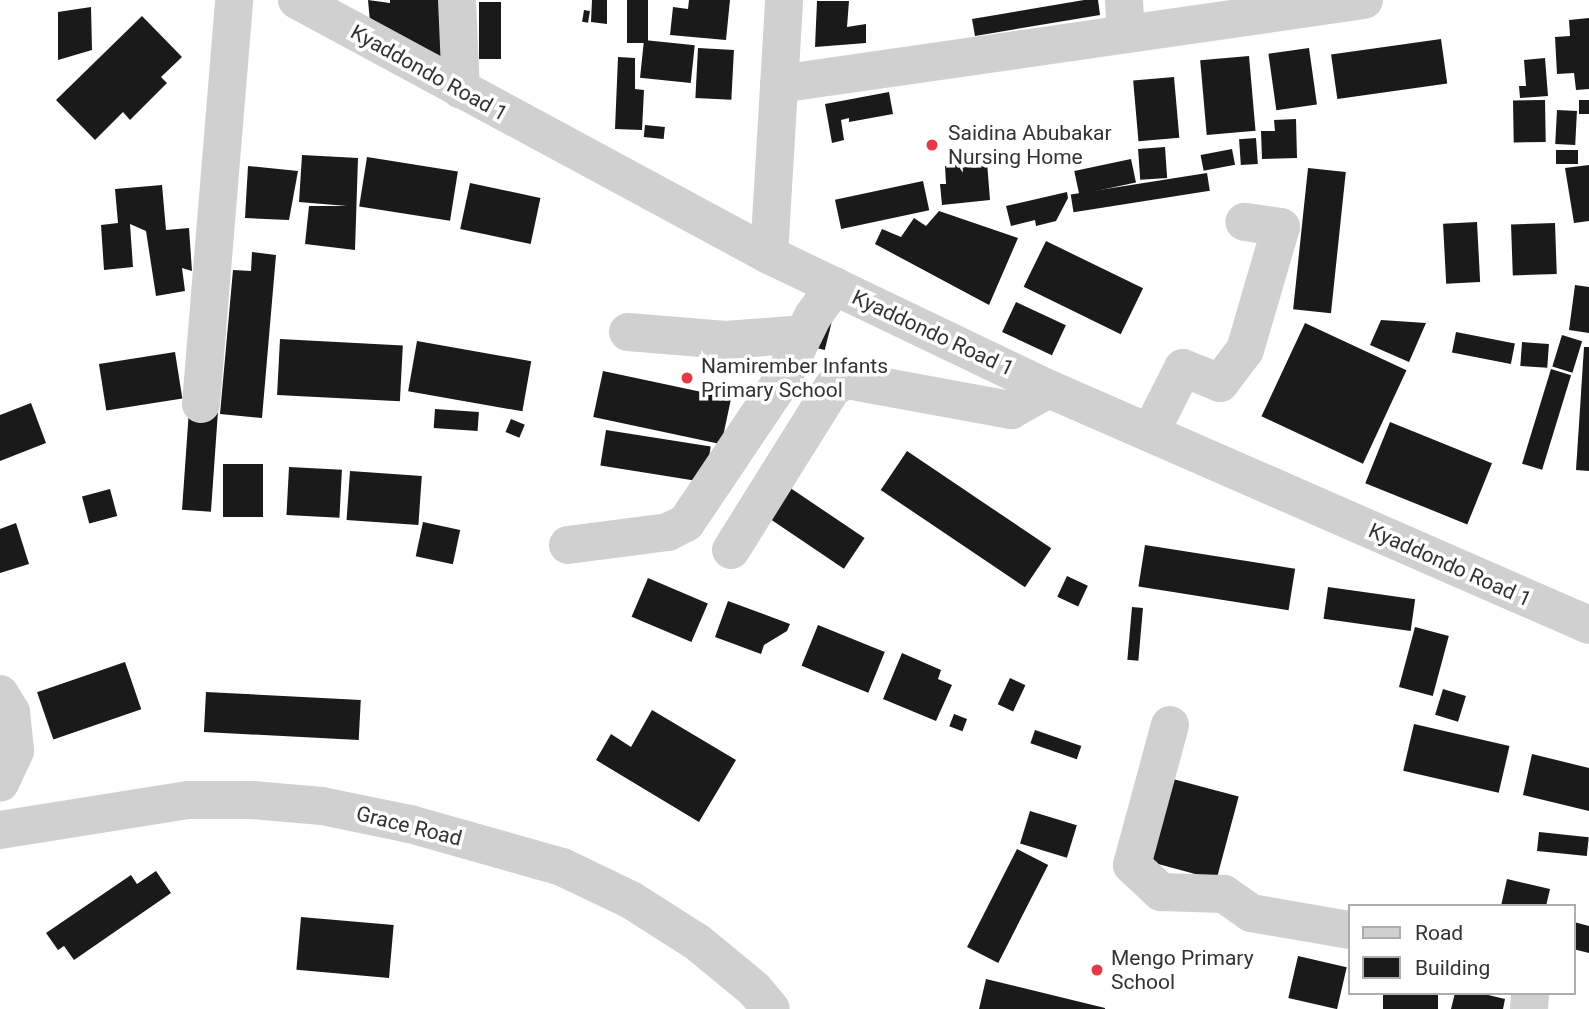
<!DOCTYPE html>
<style>
body{margin:0}
#map{position:relative;width:1589px;height:1009px;overflow:hidden;background:#fff;font-family:Roboto,sans-serif}
div>[style]{position:absolute}
.building>*{inset:0;background:#1a1a1a;transform-origin:0 0}
.minor>*{height:38px;margin:-19px;padding:0 19px;transform-origin:19px;border-radius:19px;background:#d0d0d0}
.dots>*{width:19px;height:19px;translate:-50% -50%;box-sizing:border-box;border:4px solid #fff;border-radius:50%}
span{translate:-50% -50%;white-space:nowrap;text-align:center;line-height:1.15;-webkit-text-stroke:7px #fff;paint-order:stroke}
.street-label{font-size:21px;color:#333}
.poi-label{font-size:21px;color:#333}
.left{translate:0 -50%;text-align:left}
.legend{position:absolute;left:1348px;top:904px;width:228px;height:91px;box-sizing:border-box;background:#fff;border:2px solid #adadad;margin:0;padding:9px 12px;list-style:none;font-size:21px;color:#333}
.legend li{display:flex;align-items:center;gap:14px;height:35px}
.legend b{width:35px;border:2px solid #adadad}
</style>
<div id="map">
<div class="building">
<i style="clip-path:polygon(368px 0,390px 3px,390px 0,443px 0,442px 60px,370px 22px)"></i>
<i style="clip-path:polygon(592px 0,607px 0,607px 24px,591px 22px)"></i>
<i style="left:627px;top:0;width:21px;height:43px"></i>
<i style="clip-path:polygon(689px 0,730px 0,726px 40px,670px 35px,673px 7px,688px 9px)"></i>
<i style="clip-path:polygon(1084px 0,1098px 0,1100px 15px,975px 36px,972px 19px)"></i>
<i style="clip-path:polygon(817px 1px,849px 1px,847px 27px,866px 24px,866px 43px,815px 47px)"></i>
<i style="left:479px;top:2px;width:22px;height:57px"></i>
<i style="clip-path:polygon(91px 7px,92px 50px,58px 60px,58px 12px)"></i>
<i style="left:584px;top:10px;width:6px;height:12px;rotate:9deg"></i>
<i style="clip-path:polygon(142px 16px,182px 57px,161px 77px,167px 83px,130px 120px,123px 112px,95px 140px,56px 100px)"></i>
<i style="clip-path:polygon(1589px 18px,1589px 89px,1576px 90px,1574px 73px,1557px 74px,1555px 37px,1570px 36px,1569px 20px)"></i>
<i style="left:1441px;top:39px;width:45px;height:111px;rotate:82deg"></i>
<i style="left:644px;top:40px;width:51px;height:38px;rotate:6deg"></i>
<i style="left:698px;top:48px;width:36px;height:50px;rotate:3deg"></i>
<i style="left:1309px;top:48px;width:57px;height:41px;rotate:82deg"></i>
<i style="left:1249px;top:56px;width:75px;height:49px;rotate:85deg"></i>
<i style="clip-path:polygon(618px 57px,635px 58px,635px 89px,644px 90px,642px 130px,615px 129px)"></i>
<i style="clip-path:polygon(1545px 58px,1548px 96px,1520px 98px,1519px 86px,1526px 86px,1524px 60px)"></i>
<i style="left:1174px;top:77px;width:61px;height:41px;rotate:85deg"></i>
<i style="clip-path:polygon(889px 92px,893px 114px,849px 122px,849px 118px,841px 120px,844px 140px,832px 143px,825px 104px)"></i>
<i style="left:1545px;top:100px;width:42px;height:32px;rotate:89deg"></i>
<i style="left:1579px;top:100px;width:10px;height:14px"></i>
<i style="left:1557px;top:110px;width:20px;height:34px;rotate:3deg"></i>
<i style="clip-path:polygon(1296px 119px,1297px 158px,1262px 159px,1261px 131px,1275px 131px,1274px 120px)"></i>
<i style="left:645px;top:125px;width:20px;height:12px;rotate:6deg"></i>
<i style="left:1256px;top:138px;width:26px;height:17px;rotate:86deg"></i>
<i style="left:1165px;top:147px;width:31px;height:27px;rotate:86deg"></i>
<i style="left:1232px;top:149px;width:16px;height:32px;rotate:79deg"></i>
<i style="left:1556px;top:150px;width:22px;height:14px"></i>
<i style="clip-path:polygon(302px 155px,358px 158px,355px 250px,305px 244px,309px 206px,347px 206px,299px 202px)"></i>
<i style="left:367px;top:157px;width:92px;height:50px;rotate:9deg"></i>
<i style="left:1131px;top:159px;width:24px;height:58px;rotate:78deg"></i>
<i style="clip-path:polygon(987px 162px,990px 200px,942px 205px,940px 184px,946px 184px,945px 166px)"></i>
<i style="clip-path:polygon(1589px 165px,1589px 221px,1574px 223px,1565px 168px)"></i>
<i style="clip-path:polygon(248px 166px,298px 171px,289px 220px,245px 218px)"></i>
<i style="left:1308px;top:168px;width:38px;height:142px;rotate:6deg"></i>
<i style="left:1207px;top:173px;width:18px;height:138px;rotate:81deg"></i>
<i style="left:923px;top:181px;width:30px;height:90px;rotate:78deg"></i>
<i style="left:470px;top:183px;width:72px;height:47px;rotate:12deg"></i>
<i style="clip-path:polygon(162px 185px,166px 230px,189px 228px,192px 271px,182px 268px,185px 291px,156px 296px,146px 231px,130px 224px,133px 267px,104px 270px,101px 225px,118px 223px,115px 189px)"></i>
<i style="clip-path:polygon(1067px 192px,1068px 198px,1056px 221px,1036px 226px,1035px 220px,1011px 226px,1006px 206px)"></i>
<i style="clip-path:polygon(939px 211px,1018px 238px,989px 305px,875px 244px,882px 229px,901px 237px,914px 218px,926px 226px)"></i>
<i style="left:1477px;top:222px;width:60px;height:34px;rotate:87deg"></i>
<i style="left:1555px;top:223px;width:51px;height:44px;rotate:88deg"></i>
<i style="left:1046px;top:241px;width:108px;height:51px;rotate:26deg"></i>
<i style="clip-path:polygon(252px 252px,276px 255px,262px 418px,220px 414px,233px 270px,251px 271px)"></i>
<i style="clip-path:polygon(1575px 285px,1589px 287px,1589px 333px,1569px 330px)"></i>
<i style="left:1016px;top:302px;width:55px;height:33px;rotate:25deg"></i>
<i style="left:816px;top:319px;width:16px;height:28px;rotate:14deg"></i>
<i style="clip-path:polygon(1381px 320px,1426px 323px,1409px 362px,1370px 345px)"></i>
<i style="left:1305px;top:323px;width:112px;height:103px;rotate:25deg"></i>
<i style="left:1456px;top:332px;width:60px;height:21px;rotate:11deg"></i>
<i style="left:1562px;top:335px;width:21px;height:33px;rotate:17deg"></i>
<i style="left:280px;top:339px;width:123px;height:56px;rotate:3deg"></i>
<i style="left:417px;top:341px;width:116px;height:51px;rotate:10deg"></i>
<i style="left:1522px;top:342px;width:27px;height:24px;rotate:4deg"></i>
<i style="clip-path:polygon(1584px 347px,1589px 347px,1589px 471px,1576px 470px)"></i>
<i style="left:175px;top:352px;width:47px;height:77px;rotate:81deg"></i>
<i style="left:1551px;top:369px;width:21px;height:99px;rotate:17deg"></i>
<i style="left:603px;top:371px;width:131px;height:47px;rotate:12deg"></i>
<i style="clip-path:polygon(31px 403px,46px 443px,0 461px,0 415px)"></i>
<i style="left:435px;top:409px;width:44px;height:19px;rotate:4deg"></i>
<i style="left:189px;top:410px;width:29px;height:100px;rotate:4deg"></i>
<i style="left:511px;top:419px;width:15px;height:14px;rotate:23deg"></i>
<i style="left:1390px;top:422px;width:110px;height:66px;rotate:22deg"></i>
<i style="left:606px;top:430px;width:106px;height:36px;rotate:9deg"></i>
<i style="left:907px;top:451px;width:174px;height:47px;rotate:34deg"></i>
<i style="left:223px;top:464px;width:40px;height:53px"></i>
<i style="left:289px;top:467px;width:53px;height:48px;rotate:3deg"></i>
<i style="left:350px;top:471px;width:72px;height:49px;rotate:4deg"></i>
<i style="left:780px;top:481px;width:102px;height:37px;rotate:34deg"></i>
<i style="left:110px;top:489px;width:28px;height:29px;rotate:75deg"></i>
<i style="left:423px;top:522px;width:38px;height:35px;rotate:12deg"></i>
<i style="clip-path:polygon(16px 523px,29px 564px,0 573px,0 529px)"></i>
<i style="left:1145px;top:545px;width:152px;height:42px;rotate:9deg"></i>
<i style="left:1067px;top:576px;width:23px;height:23px;rotate:25deg"></i>
<i style="left:648px;top:578px;width:65px;height:42px;rotate:23deg"></i>
<i style="left:1328px;top:587px;width:88px;height:32px;rotate:8deg"></i>
<i style="clip-path:polygon(728px 601px,790px 624px,787px 631px,764px 645px,761px 654px,715px 637px)"></i>
<i style="left:1132px;top:607px;width:11px;height:53px;rotate:5deg"></i>
<i style="left:818px;top:625px;width:72px;height:44px;rotate:22deg"></i>
<i style="left:1415px;top:627px;width:35px;height:62px;rotate:15deg"></i>
<i style="clip-path:polygon(902px 653px,941px 670px,938px 679px,952px 685px,936px 721px,883px 699px)"></i>
<i style="left:125px;top:662px;width:50px;height:93px;rotate:71deg"></i>
<i style="left:1010px;top:678px;width:17px;height:29px;rotate:25deg"></i>
<i style="left:1443px;top:689px;width:24px;height:27px;rotate:17deg"></i>
<i style="left:206px;top:692px;width:155px;height:40px;rotate:3deg"></i>
<i style="clip-path:polygon(652px 710px,736px 760px,699px 822px,596px 760px,611px 734px,631px 747px)"></i>
<i style="left:954px;top:714px;width:14px;height:13px;rotate:21deg"></i>
<i style="left:1414px;top:724px;width:98px;height:48px;rotate:13deg"></i>
<i style="left:1035px;top:730px;width:49px;height:14px;rotate:19deg"></i>
<i style="clip-path:polygon(1532px 754px,1589px 768px,1589px 811px,1523px 795px)"></i>
<i style="left:1173px;top:779px;width:68px;height:86px;rotate:15deg"></i>
<i style="left:1030px;top:811px;width:49px;height:34px;rotate:17deg"></i>
<i style="left:1539px;top:832px;width:50px;height:19px;rotate:6deg"></i>
<i style="left:1017px;top:849px;width:35px;height:110px;rotate:27deg"></i>
<i style="clip-path:polygon(156px 871px,171px 893px,74px 960px,64px 946px,58px 950px,46px 933px,131px 875px,137px 884px)"></i>
<i style="clip-path:polygon(1507px 879px,1550px 889px,1546px 906px,1501px 906px)"></i>
<i style="left:301px;top:917px;width:93px;height:53px;rotate:5deg"></i>
<i style="clip-path:polygon(1574px 922px,1589px 926px,1589px 953px,1573px 949px)"></i>
<i style="left:1298px;top:956px;width:50px;height:43px;rotate:13deg"></i>
<i style="clip-path:polygon(986px 979px,1105px 1008px,1105px 1009px,979px 1009px)"></i>
<i style="left:1383px;top:993px;width:55px;height:16px"></i>
<i style="clip-path:polygon(1455px 993px,1480px 993px,1505px 999px,1503px 1009px,1451px 1009px)"></i>
</div>
<div class="minor">
<i style="left:297px;top:0;width:536px;rotate:28.38deg"></i>
<i style="left:769px;top:255px;width:310px;rotate:25.6deg"></i>
<i style="left:1049px;top:389px;width:589px;rotate:23.61deg"></i>
<i style="left:457px;top:0;width:90px;rotate:87.5deg"></i>
<i style="left:1124px;top:0;width:34px;rotate:87deg"></i>
<i style="left:779px;top:84px;width:591px;rotate:-8.17deg"></i>
<i style="left:769px;top:255px;width:255px;rotate:-86.6deg"></i>
<i style="left:628px;top:332px;width:98px;rotate:4.7deg"></i>
<i style="left:726px;top:340px;width:78px;rotate:-4.4deg"></i>
<i style="left:201px;top:404px;width:405px;rotate:-85.3deg"></i>
<i style="left:1150px;top:433px;width:73px;rotate:-63.1deg"></i>
<i style="left:1183px;top:368px;width:40px;rotate:22deg"></i>
<i style="left:1220px;top:383px;width:41px;rotate:-52.9deg"></i>
<i style="left:1245px;top:350px;width:128px;rotate:-73.7deg"></i>
<i style="left:1281px;top:227px;width:37px;rotate:-172deg"></i>
<i style="left:568px;top:545px;width:101px;rotate:-7.4deg"></i>
<i style="left:668px;top:532px;width:20px;rotate:-27deg"></i>
<i style="left:686px;top:523px;width:172px;rotate:-56.1deg"></i>
<i style="left:782px;top:380px;width:71px;rotate:-64.2deg"></i>
<i style="left:813px;top:316px;width:37px;rotate:-54deg"></i>
<i style="left:731px;top:550px;width:192px;rotate:-58deg"></i>
<i style="left:833px;top:387px;width:16px;rotate:-27deg"></i>
<i style="left:847px;top:380px;width:167px;rotate:10.4deg"></i>
<i style="left:1011px;top:410px;width:43px;rotate:-28.9deg"></i>
<i style="left:0;top:694px;width:21px;rotate:59deg"></i>
<i style="left:11px;top:712px;width:39px;rotate:84deg"></i>
<i style="left:15px;top:751px;width:35px;rotate:115deg"></i>
<i style="left:1170px;top:725px;width:145px;rotate:105.2deg"></i>
<i style="left:1132px;top:865px;width:40px;rotate:43deg"></i>
<i style="left:1161px;top:892px;width:63px;rotate:1.8deg"></i>
<i style="left:1224px;top:894px;width:33px;rotate:35deg"></i>
<i style="left:1251px;top:913px;width:99px;rotate:9.8deg"></i>
<i style="left:0;top:830px;width:190px;rotate:-9.1deg"></i>
<i style="left:188px;top:800px;width:64px"></i>
<i style="left:252px;top:800px;width:70px;rotate:4.9deg"></i>
<i style="left:322px;top:806px;width:90px;rotate:11.6deg"></i>
<i style="left:410px;top:824px;width:158px;rotate:15.8deg"></i>
<i style="left:562px;top:867px;width:76px;rotate:25.6deg"></i>
<i style="left:631px;top:900px;width:78px;rotate:32.5deg"></i>
<i style="left:697px;top:942px;width:74px;rotate:39.5deg"></i>
<i style="left:754px;top:989px;width:26px;rotate:50deg"></i>
<i style="left:1529px;top:1009px;width:16px;rotate:-86deg"></i>
</div>
<div class="dots">
<i style="left:932px;top:145px;background:#e63946"></i>
<i style="left:687px;top:378px;background:#e63946"></i>
<i style="left:1097px;top:970px;background:#e63946"></i>
</div>
<div class="street-label">
<span style="left:429px;top:73px;rotate:29deg">Kyaddondo Road 1</span>
<span style="left:933px;top:333px;rotate:25deg">Kyaddondo Road 1</span>
<span style="left:1450px;top:565px;rotate:24deg">Kyaddondo Road 1</span>
<span style="left:409px;top:826px;rotate:14deg">Grace Road</span>
</div>
<div class="poi-label">
<span class="left" style="left:948px;top:145px">Saidina Abubakar<br>Nursing Home</span>
<span class="left" style="left:701px;top:378px">Namirember Infants<br>Primary School</span>
<span class="left" style="left:1111px;top:970px">Mengo Primary<br>School</span>
</div>
<ul class="legend">
<li><b style="height:9px;background:#d0d0d0"></b>Road</li>
<li><b style="height:19px;background:#1a1a1a"></b>Building</li>
</ul>
</div>
